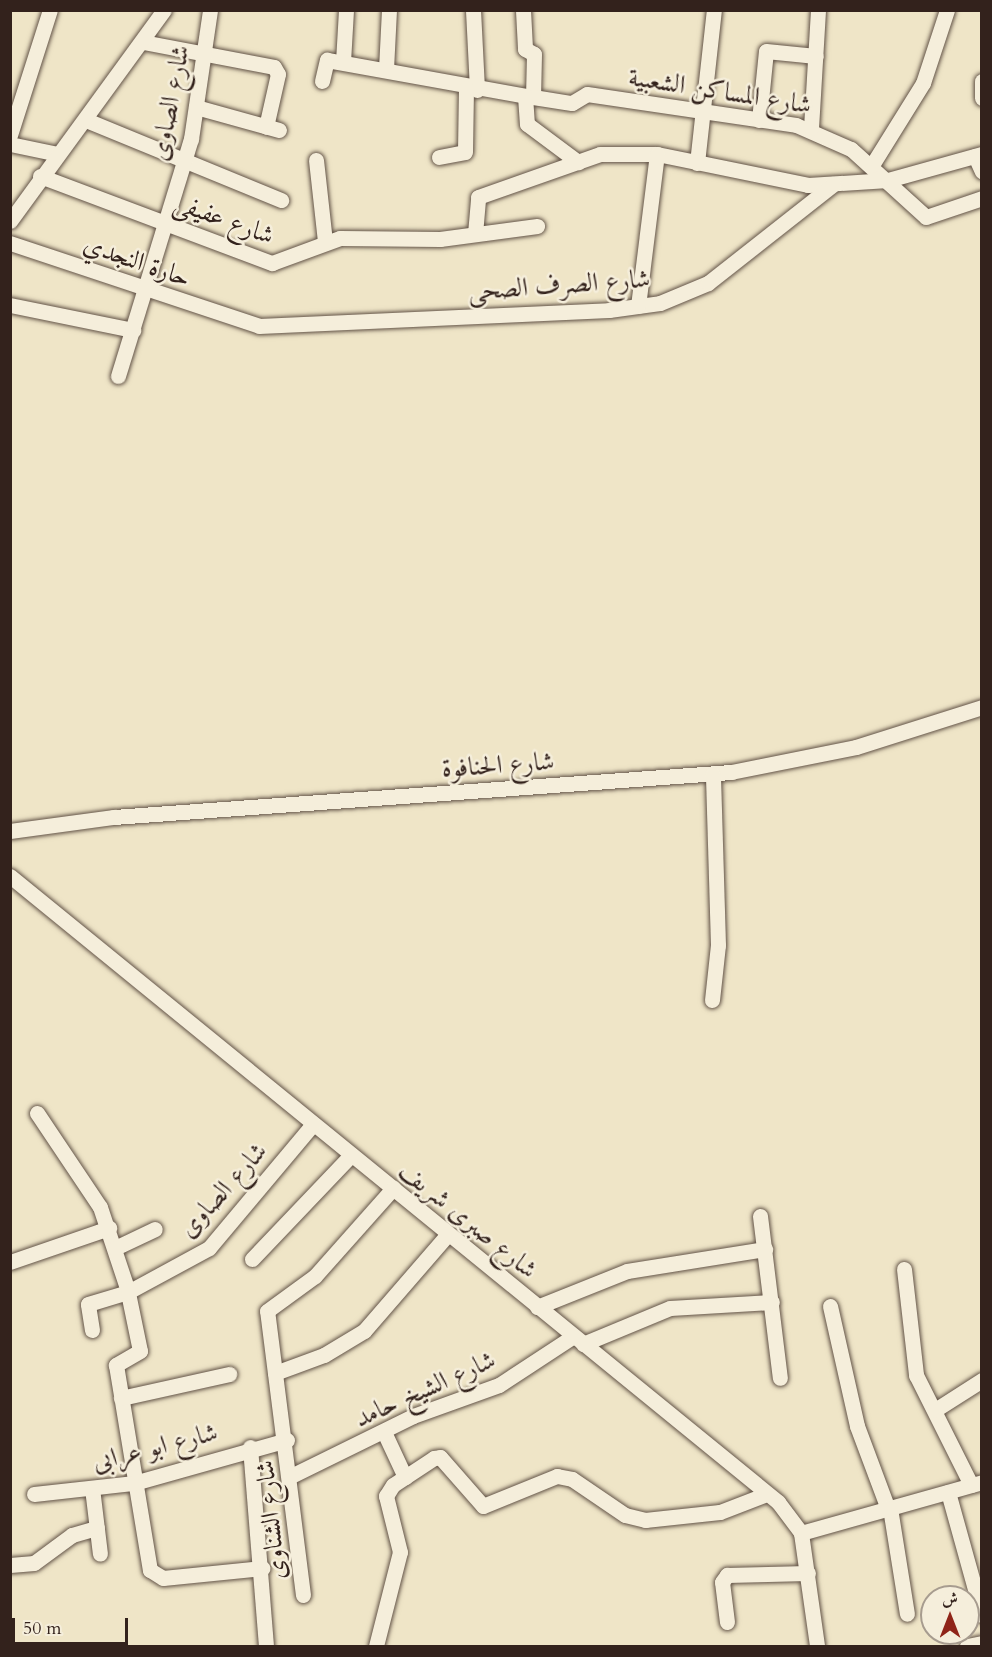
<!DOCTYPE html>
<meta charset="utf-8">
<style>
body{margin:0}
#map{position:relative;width:992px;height:1657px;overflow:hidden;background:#efe5c7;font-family:Cardo,Amiri,serif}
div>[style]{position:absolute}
.roads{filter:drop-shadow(0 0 2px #625347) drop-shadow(0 0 2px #625347)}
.street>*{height:15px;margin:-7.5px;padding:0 7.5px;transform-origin:7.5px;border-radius:7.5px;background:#f5eedb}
span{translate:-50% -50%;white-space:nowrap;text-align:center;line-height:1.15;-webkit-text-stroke:5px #f5eedb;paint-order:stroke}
.street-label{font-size:26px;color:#33221c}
.frame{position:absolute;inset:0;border:12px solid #33221c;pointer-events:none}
.north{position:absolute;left:920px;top:1585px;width:60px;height:60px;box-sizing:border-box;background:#f5eedb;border:2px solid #a79c8f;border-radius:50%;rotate:0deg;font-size:16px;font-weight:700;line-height:24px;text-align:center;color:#33221c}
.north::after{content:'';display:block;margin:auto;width:21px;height:27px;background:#8f2418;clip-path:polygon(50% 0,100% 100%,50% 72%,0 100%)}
.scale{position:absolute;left:12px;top:1618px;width:116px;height:27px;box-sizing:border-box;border:3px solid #33221c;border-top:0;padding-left:8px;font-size:18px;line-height:21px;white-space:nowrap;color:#33221c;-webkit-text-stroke:4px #f5eedb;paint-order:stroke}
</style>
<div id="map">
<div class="roads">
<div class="street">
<i style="left:473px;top:10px;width:80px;rotate:87.1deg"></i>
<i style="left:523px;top:10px;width:39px;rotate:87deg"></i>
<i style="left:525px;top:49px;width:10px;rotate:29deg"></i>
<i style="left:534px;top:54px;width:43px;rotate:91.3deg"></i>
<i style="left:143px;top:42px;width:133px;rotate:10.8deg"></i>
<i style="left:274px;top:67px;width:8px;rotate:60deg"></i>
<i style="left:278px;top:74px;width:54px;rotate:102.8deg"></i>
<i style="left:343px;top:62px;width:52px;rotate:-86.7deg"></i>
<i style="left:386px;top:69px;width:59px;rotate:-87.1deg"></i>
<i style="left:322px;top:81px;width:22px;rotate:-77deg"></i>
<i style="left:327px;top:60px;width:209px;rotate:10.2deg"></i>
<i style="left:533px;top:97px;width:39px;rotate:9deg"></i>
<i style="left:572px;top:103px;width:17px;rotate:-31deg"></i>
<i style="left:587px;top:94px;width:211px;rotate:8.4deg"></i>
<i style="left:796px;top:125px;width:60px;rotate:23.6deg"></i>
<i style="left:851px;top:149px;width:101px;rotate:42.2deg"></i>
<i style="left:926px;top:217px;width:59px;rotate:-18.7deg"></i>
<i style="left:982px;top:81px;width:17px;rotate:90deg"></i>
<i style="left:525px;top:96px;width:28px;rotate:86deg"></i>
<i style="left:527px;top:124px;width:64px;rotate:36.7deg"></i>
<i style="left:196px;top:107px;width:86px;rotate:15.5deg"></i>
<i style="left:86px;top:120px;width:211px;rotate:22.3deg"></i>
<i style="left:759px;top:120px;width:69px;rotate:-84.2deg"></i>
<i style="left:766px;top:51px;width:50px;rotate:5.7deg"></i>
<i style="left:811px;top:128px;width:118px;rotate:-86.6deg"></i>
<i style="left:10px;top:135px;width:131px;rotate:-72.3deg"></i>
<i style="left:10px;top:144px;width:49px;rotate:11.8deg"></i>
<i style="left:975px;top:156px;width:17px;rotate:66deg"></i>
<i style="left:439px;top:157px;width:26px;rotate:-11deg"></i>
<i style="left:465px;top:152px;width:64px;rotate:-89.1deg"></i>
<i style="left:316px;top:160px;width:81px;rotate:83.7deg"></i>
<i style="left:697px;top:163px;width:154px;rotate:-83.7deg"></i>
<i style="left:872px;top:165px;width:97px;rotate:-58.1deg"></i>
<i style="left:923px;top:83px;width:77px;rotate:-71.8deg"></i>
<i style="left:40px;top:176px;width:248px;rotate:20.6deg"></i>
<i style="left:272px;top:263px;width:72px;rotate:-20.2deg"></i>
<i style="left:340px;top:238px;width:100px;rotate:0.6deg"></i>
<i style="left:440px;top:239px;width:98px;rotate:-7.6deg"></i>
<i style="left:10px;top:221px;width:261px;rotate:-53.9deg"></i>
<i style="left:475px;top:234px;width:37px;rotate:-85deg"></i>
<i style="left:478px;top:197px;width:129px;rotate:-19.4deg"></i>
<i style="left:600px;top:154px;width:57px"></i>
<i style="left:657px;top:154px;width:154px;rotate:11.6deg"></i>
<i style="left:808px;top:185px;width:80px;rotate:-3.6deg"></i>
<i style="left:888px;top:180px;width:98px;rotate:-15.5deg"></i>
<i style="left:10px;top:243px;width:262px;rotate:18.4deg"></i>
<i style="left:259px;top:326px;width:350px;rotate:-2.6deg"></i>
<i style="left:609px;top:310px;width:51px;rotate:-7.8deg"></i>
<i style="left:660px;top:303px;width:52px;rotate:-22.6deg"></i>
<i style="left:708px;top:283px;width:160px;rotate:-38.2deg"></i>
<i style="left:10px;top:305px;width:126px;rotate:11.5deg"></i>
<i style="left:638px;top:306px;width:153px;rotate:-82.9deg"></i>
<i style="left:118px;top:376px;width:248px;rotate:-72.9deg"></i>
<i style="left:191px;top:139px;width:130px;rotate:-81.6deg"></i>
<i style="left:10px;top:831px;width:105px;rotate:-7.7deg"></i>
<i style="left:114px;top:817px;width:619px;rotate:-4.17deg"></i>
<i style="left:731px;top:772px;width:127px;rotate:-11.3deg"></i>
<i style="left:856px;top:747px;width:132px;rotate:-17.6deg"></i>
<i style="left:10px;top:876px;width:991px;rotate:39.18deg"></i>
<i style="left:778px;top:1502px;width:39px;rotate:53deg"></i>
<i style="left:801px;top:1533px;width:114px;rotate:81.9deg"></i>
<i style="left:712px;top:1000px;width:55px;rotate:-83.8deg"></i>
<i style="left:718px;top:945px;width:171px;rotate:-91.7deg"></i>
<i style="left:37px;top:1113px;width:113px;rotate:56.2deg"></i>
<i style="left:100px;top:1207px;width:85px;rotate:71.6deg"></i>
<i style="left:127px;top:1288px;width:64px;rotate:78.3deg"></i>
<i style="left:140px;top:1351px;width:28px;rotate:150deg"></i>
<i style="left:116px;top:1365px;width:208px;rotate:80.6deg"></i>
<i style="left:150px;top:1570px;width:15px;rotate:32deg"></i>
<i style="left:163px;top:1578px;width:100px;rotate:-5.7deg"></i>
<i style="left:760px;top:1216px;width:163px;rotate:83deg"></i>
<i style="left:115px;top:1248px;width:44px;rotate:-25.4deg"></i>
<i style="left:252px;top:1259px;width:144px;rotate:-46.4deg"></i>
<i style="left:10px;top:1262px;width:105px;rotate:-19deg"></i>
<i style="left:904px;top:1269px;width:107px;rotate:83.5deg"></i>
<i style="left:916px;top:1375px;width:123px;rotate:63.4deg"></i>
<i style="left:830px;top:1306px;width:123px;rotate:77.3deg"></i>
<i style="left:857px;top:1426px;width:89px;rotate:69.5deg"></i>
<i style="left:537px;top:1307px;width:97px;rotate:-21.8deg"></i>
<i style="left:627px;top:1271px;width:140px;rotate:-9.1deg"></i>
<i style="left:92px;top:1330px;width:26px;rotate:-99deg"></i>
<i style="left:88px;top:1304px;width:42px;rotate:-16.7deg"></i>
<i style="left:128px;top:1292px;width:92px;rotate:-28.5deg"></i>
<i style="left:209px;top:1248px;width:162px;rotate:-50deg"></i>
<i style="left:583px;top:1344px;width:94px;rotate:-22.5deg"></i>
<i style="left:670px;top:1308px;width:102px;rotate:-3.4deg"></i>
<i style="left:275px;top:1373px;width:52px;rotate:-20.2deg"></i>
<i style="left:324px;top:1355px;width:47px;rotate:-31deg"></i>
<i style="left:364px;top:1331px;width:128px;rotate:-49.1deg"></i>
<i style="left:121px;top:1398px;width:111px;rotate:-12.5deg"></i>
<i style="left:935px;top:1410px;width:56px;rotate:-32.6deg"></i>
<i style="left:384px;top:1432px;width:50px;rotate:65deg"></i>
<i style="left:250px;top:1447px;width:200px;rotate:85.4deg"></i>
<i style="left:291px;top:1476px;width:136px;rotate:-26.2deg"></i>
<i style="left:413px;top:1416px;width:91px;rotate:-19.8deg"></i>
<i style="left:499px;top:1385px;width:87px;rotate:-33.3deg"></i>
<i style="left:92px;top:1488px;width:66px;rotate:83.1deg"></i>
<i style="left:948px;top:1492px;width:128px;rotate:74.5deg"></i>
<i style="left:34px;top:1494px;width:101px;rotate:-6.3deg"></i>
<i style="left:134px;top:1483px;width:159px;rotate:-15.7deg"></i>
<i style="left:890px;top:1508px;width:107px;rotate:80.9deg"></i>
<i style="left:801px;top:1533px;width:188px;rotate:-15.7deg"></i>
<i style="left:10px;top:1565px;width:24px;rotate:-5deg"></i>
<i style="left:34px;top:1563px;width:47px;rotate:-36.4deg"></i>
<i style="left:72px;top:1535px;width:26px;rotate:-16deg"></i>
<i style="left:303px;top:1595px;width:286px;rotate:-97.2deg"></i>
<i style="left:267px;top:1311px;width:59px;rotate:-36.1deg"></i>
<i style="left:315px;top:1276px;width:118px;rotate:-48.4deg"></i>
<i style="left:727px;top:1622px;width:40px;rotate:-97.1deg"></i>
<i style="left:722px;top:1582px;width:9px;rotate:-54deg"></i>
<i style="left:727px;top:1575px;width:81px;rotate:-1.4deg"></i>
<i style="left:376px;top:1646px;width:97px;rotate:-75.7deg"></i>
<i style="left:400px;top:1552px;width:58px;rotate:-104deg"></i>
<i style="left:386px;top:1496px;width:13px;rotate:-58deg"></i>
<i style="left:393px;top:1485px;width:49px;rotate:-33.4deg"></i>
<i style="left:434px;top:1458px;width:6px;rotate:-9deg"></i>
<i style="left:440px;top:1457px;width:65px;rotate:48.7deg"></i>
<i style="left:483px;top:1506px;width:80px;rotate:-22.1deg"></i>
<i style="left:557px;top:1476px;width:15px;rotate:11deg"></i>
<i style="left:572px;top:1479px;width:64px;rotate:34.2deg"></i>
<i style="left:625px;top:1515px;width:21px;rotate:14deg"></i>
<i style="left:645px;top:1520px;width:75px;rotate:-6.1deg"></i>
<i style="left:720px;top:1512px;width:50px;rotate:-21deg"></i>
<i style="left:967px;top:1646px;width:15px;rotate:-11deg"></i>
</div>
</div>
<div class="street-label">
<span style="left:720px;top:91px;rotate:9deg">شارع المساكن الشعبية</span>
<span style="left:170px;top:103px;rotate:-79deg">شارع الصاوى</span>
<span style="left:224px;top:219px;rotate:20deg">شارع عفيفى</span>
<span style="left:137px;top:261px;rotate:19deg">حارة النجدي</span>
<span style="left:559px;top:285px;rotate:-4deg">شارع الصرف الصحى</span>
<span style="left:498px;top:765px;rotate:-4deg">شارع الحنافوة</span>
<span style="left:223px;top:1190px;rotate:-48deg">شارع الصاوى</span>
<span style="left:468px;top:1220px;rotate:39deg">شارع صبرى شريف</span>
<span style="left:425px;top:1389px;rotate:-24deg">شارع الشيخ حامد</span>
<span style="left:155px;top:1447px;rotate:-14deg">شارع ابو عرابى</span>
<span style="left:271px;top:1520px;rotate:-96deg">شارع الشناوى</span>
</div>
<div class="frame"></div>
<div class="north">ش</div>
<div class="scale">50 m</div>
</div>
